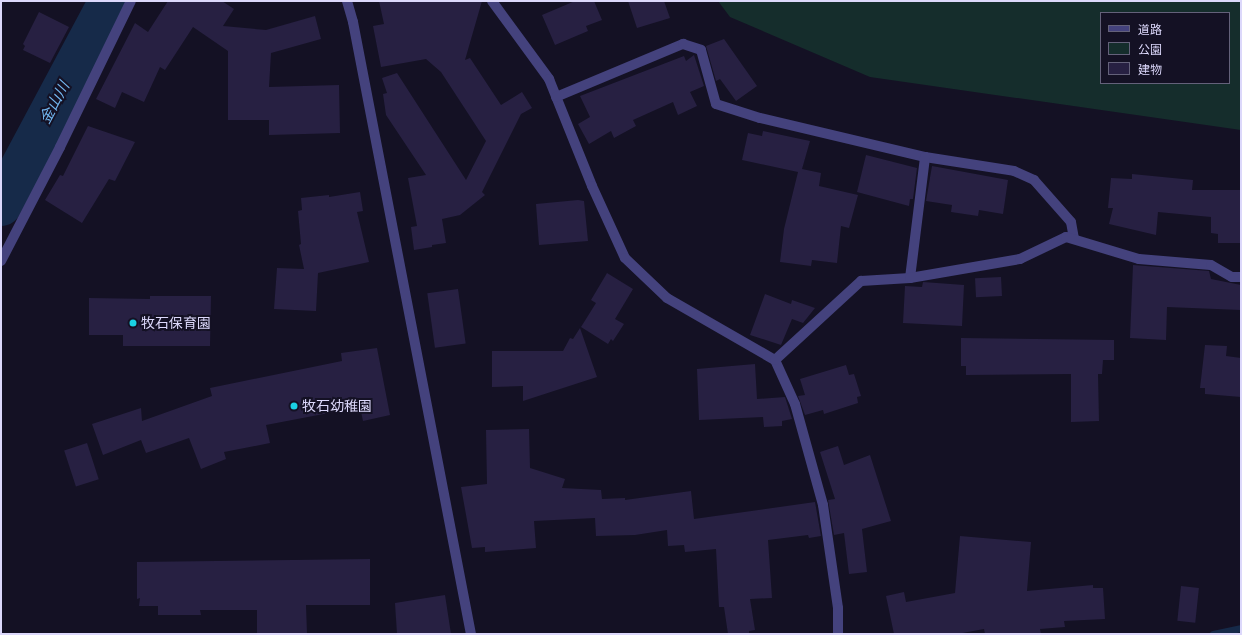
<!DOCTYPE html>
<meta charset="utf-8">
<style>
body{margin:0}
#map{position:relative;width:1242px;height:635px;overflow:hidden;background:#141124;font-family:"DejaVu Sans","Noto Sans JP",sans-serif}
div>[style]{position:absolute}
.green>*{inset:0;background:#152d2c}
.stream>*{height:7px;margin:-3.5px;padding:0 3.5px;transform-origin:3.5px;border-radius:3.5px;background:#162a49}
.river>*{height:42px;margin:-21px;padding:0 21px;transform-origin:21px;border-radius:21px;background:#162a49}
.building>*{inset:0;background:#272042;transform-origin:0 0}
.minor>*{height:10px;margin:-5px;padding:0 5px;transform-origin:5px;border-radius:5px;background:#44427d}
.tertiary>*{height:10px;margin:-5px;padding:0 5px;transform-origin:5px;border-radius:5px;background:#44427d}
.dots>*{width:11px;height:11px;translate:-50% -50%;box-sizing:border-box;border:2px solid #141124;border-radius:50%}
span{translate:-50% -50%;white-space:nowrap;text-align:center;line-height:1.15;-webkit-text-stroke:4px #141124;paint-order:stroke}
.poi-label{font-size:14px;color:#dcd8fb}
.left{translate:0 -50%;text-align:left}
.water-label{font-size:15px;color:#72b6ef;font-style:italic}
.frame{position:absolute;inset:0;border:2px solid #dcd8fb;pointer-events:none}
.legend{position:absolute;left:1100px;top:12px;width:130px;height:72px;box-sizing:border-box;background:#141124;border:1px solid #64617a;margin:0;padding:5px 7px;list-style:none;font-size:12px;color:#dcd8fb}
.legend li{display:flex;align-items:center;gap:8px;height:20px}
.legend b{width:20px;border:1px solid #64617a}
</style>
<div id="map">
<div class="green">
<i style="clip-path:polygon(evenodd,718px 1px,1241px 1px,1241px 130px,870px 77px,730px 17px,718px 1px,1101px 13px,1229px 13px,1229px 83px,1101px 83px,1101px 13px)"></i>
</div>
<div class="stream">
<i style="left:1213px;top:634px;width:29px;rotate:-12deg"></i>
</div>
<div class="river">
<i style="left:1px;top:205px;width:231px;rotate:-61.9deg"></i>
</div>
<div class="building">
<i style="clip-path:polygon(168px 1px,222px 1px,234px 9px,223px 26px,266px 30px,315px 16px,321px 39px,271px 53px,269px 87px,339px 85px,340px 133px,269px 135px,269px 120px,228px 120px,228px 51px,193px 27px,165px 70px,160px 67px,144px 102px,122px 92px,115px 108px,96px 99px,135px 23px,148px 32px)"></i>
<i style="clip-path:polygon(379px 1px,482px 1px,465px 60px,470px 58px,501px 105px,522px 92px,532px 108px,521px 114px,482px 192px,485px 195px,460px 215px,442px 219px,446px 243px,432px 245px,432px 247px,414px 250px,411px 227px,417px 226px,408px 178px,426px 175px,386px 115px,383px 94px,387px 93px,382px 78px,397px 73px,466px 180px,486px 141px,441px 72px,426px 59px,381px 67px,373px 26px,384px 24px)"></i>
<i style="clip-path:polygon(575px 1px,594px 1px,602px 20px,586px 26px,588px 31px,555px 45px,542px 15px)"></i>
<i style="clip-path:polygon(628px 1px,664px 1px,670px 18px,637px 28px)"></i>
<i style="clip-path:polygon(39px 12px,69px 27px,50px 63px,23px 50px,25px 46px,23px 44px)"></i>
<i style="clip-path:polygon(724px 39px,757px 86px,736px 101px,720px 79px,716px 81px,706px 46px)"></i>
<i style="clip-path:polygon(694px 55px,704px 86px,690px 92px,697px 106px,678px 115px,673px 102px,633px 120px,636px 126px,614px 138px,611px 131px,589px 144px,578px 124px,590px 117px,580px 96px,684px 56px,686px 61px)"></i>
<i style="clip-path:polygon(88px 126px,135px 142px,115px 181px,109px 179px,82px 223px,45px 200px,60px 175px,63px 176px)"></i>
<i style="clip-path:polygon(763px 131px,810px 141px,802px 169px,821px 173px,819px 186px,858px 195px,849px 228px,841px 226px,837px 263px,812px 260px,811px 266px,780px 262px,784px 229px,798px 172px,742px 160px,748px 133px,762px 136px)"></i>
<i style="clip-path:polygon(866px 155px,917px 168px,913px 199px,910px 199px,909px 206px,857px 192px)"></i>
<i style="clip-path:polygon(932px 166px,1008px 180px,1003px 214px,979px 210px,978px 216px,951px 212px,952px 205px,926px 201px)"></i>
<i style="clip-path:polygon(1132px 174px,1193px 180px,1192px 190px,1241px 190px,1241px 243px,1218px 243px,1218px 234px,1211px 233px,1211px 217px,1158px 212px,1156px 235px,1109px 224px,1113px 208px,1108px 208px,1111px 178px,1132px 179px)"></i>
<i style="clip-path:polygon(360px 192px,363px 211px,357px 212px,369px 262px,318px 273px,316px 311px,274px 309px,277px 268px,304px 269px,299px 245px,301px 244px,298px 211px,302px 210px,301px 198px,329px 195px,329px 197px)"></i>
<i style="clip-path:polygon(578px 200px,584px 201px,588px 241px,539px 245px,536px 204px)"></i>
<i style="clip-path:polygon(1133px 265px,1209px 271px,1211px 279px,1241px 285px,1241px 310px,1167px 307px,1166px 340px,1130px 338px)"></i>
<i style="clip-path:polygon(607px 273px,633px 289px,615px 319px,624px 324px,613px 341px,611px 339px,608px 344px,581px 327px,596px 303px,591px 300px)"></i>
<i style="left:1001px;top:277px;width:19px;height:26px;rotate:87deg"></i>
<i style="clip-path:polygon(923px 282px,964px 285px,962px 326px,903px 323px,905px 286px,922px 287px)"></i>
<i style="left:458px;top:289px;width:55px;height:31px;rotate:82deg"></i>
<i style="clip-path:polygon(765px 294px,791px 304px,792px 300px,815px 308px,803px 323px,792px 319px,781px 345px,750px 335px)"></i>
<i style="clip-path:polygon(150px 296px,211px 296px,210px 346px,123px 346px,123px 335px,89px 335px,89px 298px,150px 299px)"></i>
<i style="clip-path:polygon(580px 328px,597px 377px,523px 401px,523px 386px,492px 387px,492px 351px,563px 351px,570px 338px,573px 339px)"></i>
<i style="clip-path:polygon(961px 338px,1114px 340px,1114px 360px,1103px 360px,1102px 374px,1098px 374px,1099px 421px,1071px 422px,1071px 374px,966px 375px,966px 366px,961px 366px)"></i>
<i style="clip-path:polygon(1205px 345px,1227px 346px,1226px 356px,1241px 358px,1241px 397px,1205px 394px,1205px 388px,1200px 388px)"></i>
<i style="clip-path:polygon(377px 348px,390px 415px,363px 421px,360px 407px,266px 425px,270px 443px,224px 452px,226px 459px,201px 469px,189px 438px,146px 453px,141px 440px,103px 455px,92px 424px,141px 408px,142px 421px,212px 396px,210px 388px,342px 361px,341px 353px)"></i>
<i style="clip-path:polygon(755px 364px,757px 399px,785px 397px,792px 419px,782px 421px,782px 426px,764px 427px,763px 417px,699px 420px,697px 369px)"></i>
<i style="clip-path:polygon(846px 365px,849px 375px,854px 374px,861px 396px,857px 397px,858px 403px,824px 414px,823px 410px,805px 415px,798px 396px,805px 395px,800px 379px)"></i>
<i style="clip-path:polygon(529px 429px,530px 468px,565px 479px,562px 488px,601px 490px,602px 499px,625px 498px,625px 500px,691px 491px,694px 519px,815px 502px,821px 536px,809px 538px,808px 535px,768px 540px,772px 598px,750px 599px,755px 630px,749px 631px,749px 634px,728px 634px,724px 607px,719px 607px,716px 549px,685px 552px,684px 545px,668px 546px,667px 530px,635px 535px,596px 536px,595px 518px,534px 521px,536px 548px,485px 552px,485px 547px,472px 548px,461px 487px,487px 484px,486px 430px)"></i>
<i style="left:87px;top:443px;width:38px;height:24px;rotate:72deg"></i>
<i style="clip-path:polygon(838px 446px,844px 465px,870px 455px,891px 521px,862px 529px,867px 572px,849px 574px,844px 533px,834px 535px,828px 500px,835px 499px,820px 452px)"></i>
<i style="clip-path:polygon(960px 536px,1031px 542px,1027px 591px,1093px 585px,1093px 588px,1103px 588px,1105px 619px,1064px 621px,1065px 627px,1040px 629px,1041px 634px,985px 634px,984px 629px,957px 634px,894px 634px,886px 596px,904px 592px,906px 602px,955px 593px)"></i>
<i style="clip-path:polygon(370px 559px,370px 605px,306px 605px,307px 634px,257px 634px,257px 610px,200px 610px,201px 615px,158px 615px,158px 606px,139px 606px,140px 598px,137px 599px,137px 562px)"></i>
<i style="left:1181px;top:586px;width:18px;height:35px;rotate:6deg"></i>
<i style="clip-path:polygon(445px 595px,451px 634px,397px 634px,395px 603px)"></i>
</div>
<div class="minor">
<i style="left:492px;top:1px;width:97px;rotate:53.8deg"></i>
<i style="left:549px;top:79px;width:115px;rotate:68.1deg"></i>
<i style="left:592px;top:186px;width:79px;rotate:65.4deg"></i>
<i style="left:625px;top:258px;width:58px;rotate:43.6deg"></i>
<i style="left:667px;top:298px;width:125px;rotate:29.9deg"></i>
<i style="left:775px;top:360px;width:48px;rotate:65.6deg"></i>
<i style="left:795px;top:404px;width:105px;rotate:74.5deg"></i>
<i style="left:823px;top:505px;width:104px;rotate:81.7deg"></i>
<i style="left:838px;top:608px;width:26px;rotate:90deg"></i>
<i style="left:556px;top:97px;width:138px;rotate:-22.7deg"></i>
<i style="left:683px;top:44px;width:19px;rotate:18deg"></i>
<i style="left:701px;top:50px;width:56px;rotate:74.5deg"></i>
<i style="left:716px;top:104px;width:46px;rotate:17.7deg"></i>
<i style="left:760px;top:118px;width:170px;rotate:13.3deg"></i>
<i style="left:925px;top:157px;width:90px;rotate:8.9deg"></i>
<i style="left:1014px;top:171px;width:22px;rotate:24deg"></i>
<i style="left:1034px;top:180px;width:56px;rotate:48.6deg"></i>
<i style="left:1071px;top:222px;width:17px;rotate:80deg"></i>
<i style="left:1px;top:261px;width:128px;rotate:-62.6deg"></i>
<i style="left:60px;top:147px;width:162px;rotate:-64.1deg"></i>
<i style="left:910px;top:278px;width:122px;rotate:-82.9deg"></i>
<i style="left:775px;top:360px;width:117px;rotate:-42.6deg"></i>
<i style="left:861px;top:281px;width:49px;rotate:-3.5deg"></i>
<i style="left:910px;top:278px;width:112px;rotate:-9.8deg"></i>
<i style="left:1020px;top:259px;width:51px;rotate:-25.6deg"></i>
<i style="left:1066px;top:237px;width:76px;rotate:16.8deg"></i>
<i style="left:1139px;top:259px;width:72px;rotate:4.8deg"></i>
<i style="left:1211px;top:265px;width:24px;rotate:30deg"></i>
<i style="left:1232px;top:277px;width:9px"></i>
</div>
<div class="tertiary">
<i style="left:347px;top:1px;width:22px;rotate:74deg"></i>
<i style="left:353px;top:22px;width:623px;rotate:79.09deg"></i>
</div>
<div class="dots">
<i style="left:133px;top:323px;background:#1ad1e4"></i>
<i style="left:294px;top:406px;background:#1ad1e4"></i>
</div>
<div class="poi-label">
<span class="left" style="left:141px;top:323px">牧石保育園</span>
<span class="left" style="left:302px;top:406px">牧石幼稚園</span>
</div>
<div class="water-label">
<span style="left:55px;top:103px;rotate:-62deg">金山川</span>
</div>
<div class="frame"></div>
<ul class="legend">
<li><b style="height:5px;background:#44427d"></b>道路</li>
<li><b style="height:11px;background:#152d2c"></b>公園</li>
<li><b style="height:11px;background:#272042"></b>建物</li>
</ul>
</div>
